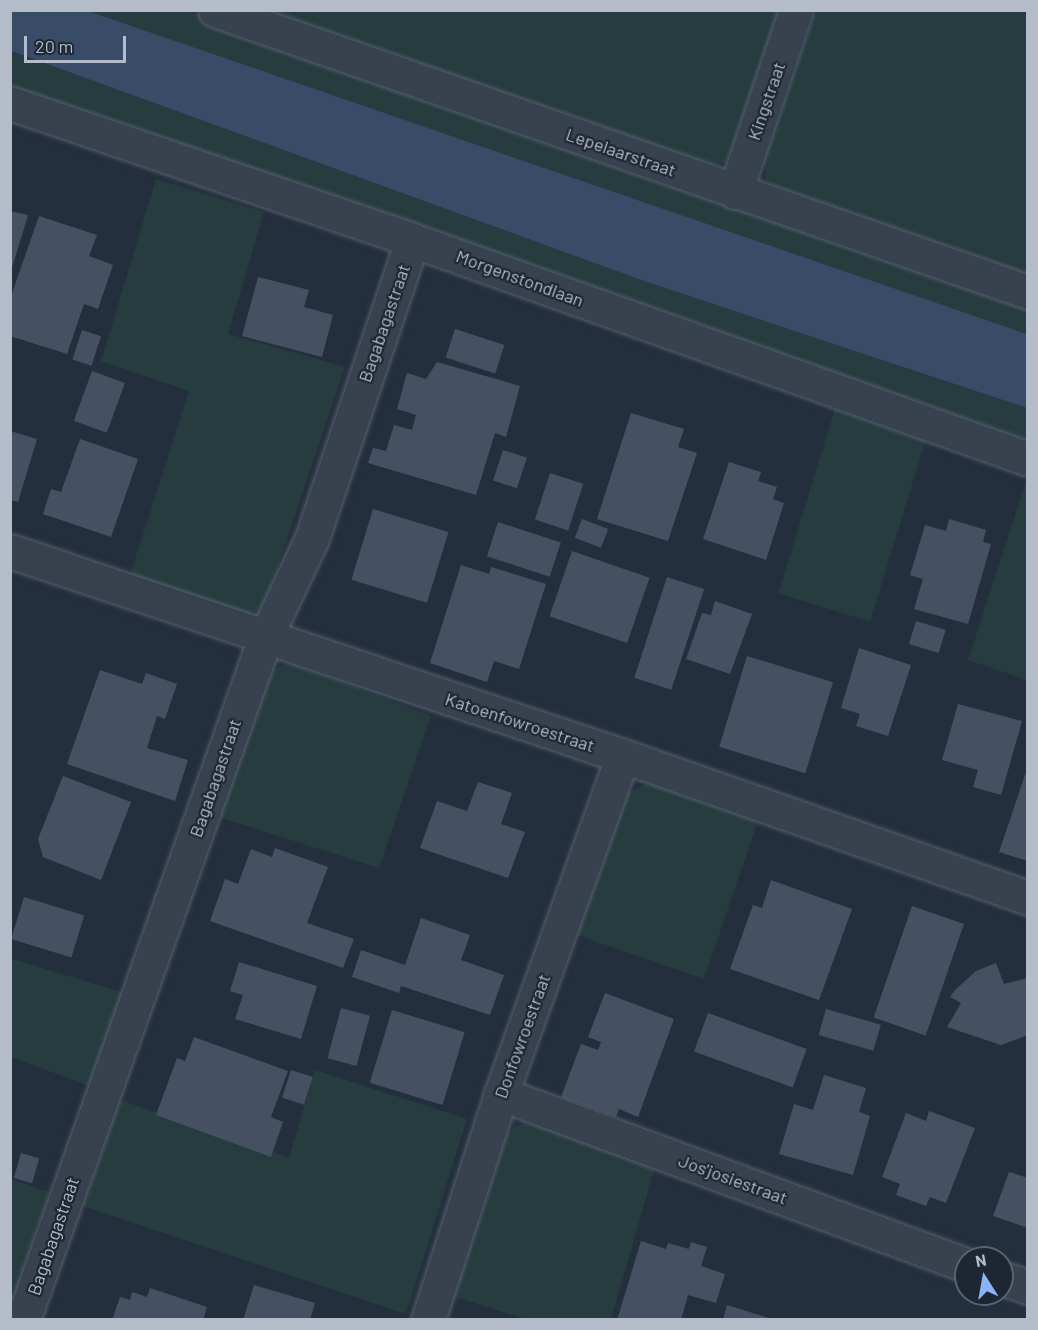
<!DOCTYPE html>
<style>
body{margin:0}
#map{position:relative;width:1038px;height:1330px;overflow:hidden;background:#242f3e;font-family:Barlow,sans-serif}
div>[style]{position:absolute}
.green>*{inset:0;background:#263c3f;transform-origin:0 0}
.water>*{inset:0;background:#394c67}
.building>*{inset:0;background:#455162;transform-origin:0 0}
.roads{filter:drop-shadow(0 0 2px #565f6c) drop-shadow(0 0 2px #565f6c)}
.minor>*{height:33px;margin:-16.5px;padding:0 16.5px;transform-origin:16.5px;border-radius:16.5px;background:#38414e}
span{translate:-50% -50%;white-space:nowrap;text-align:center;line-height:1.15;-webkit-text-stroke:4.5px #1d2633;paint-order:stroke}
.street-label{font-size:18px;color:#b4bcc9}
.frame{position:absolute;inset:0;border:12px solid #b4bcc9;pointer-events:none}
.north{position:absolute;left:954px;top:1246px;width:60px;height:60px;box-sizing:border-box;background:#1d2633;border:2px solid #59626f;border-radius:50%;rotate:349deg;font-size:16px;font-weight:700;line-height:24px;text-align:center;color:#b4bcc9}
.north::after{content:'';display:block;margin:auto;width:21px;height:27px;background:#8ab4f8;clip-path:polygon(50% 0,100% 100%,50% 72%,0 100%)}
.scale{position:absolute;left:24px;top:36px;width:102px;height:27px;box-sizing:border-box;border:3px solid #b4bcc9;border-top:0;padding-left:8px;font-size:18px;line-height:21px;white-space:nowrap;color:#b4bcc9;-webkit-text-stroke:4px #1d2633;paint-order:stroke}
</style>
<div id="map">
<div class="green">
<i style="clip-path:polygon(88px 11px,188px 11px,1027px 303px,1027px 334px)"></i>
<i style="clip-path:polygon(254px 11px,788px 11px,745px 138px,726px 163px,698px 166px)"></i>
<i style="clip-path:polygon(816px 11px,1027px 11px,1027px 280px,776px 194px,765px 177px,765px 158px)"></i>
<i style="clip-path:polygon(10px 51px,644px 281px,1027px 408px,1027px 443px,11px 89px)"></i>
<i style="clip-path:polygon(156px 179px,264px 212px,228px 334px,345px 367px,268px 596px,259px 610px,232px 618px,129px 578px,189px 391px,101px 361px)"></i>
<i style="left:836px;top:405px;width:96px;height:197px;rotate:17deg"></i>
<i style="clip-path:polygon(1027px 478px,1027px 680px,968px 660px)"></i>
<i style="clip-path:polygon(292px 663px,431px 716px,379px 868px,219px 817px,271px 670px)"></i>
<i style="clip-path:polygon(646px 784px,668px 786px,759px 818px,704px 979px,574px 934px,617px 807px,627px 793px)"></i>
<i style="clip-path:polygon(10px 958px,124px 993px,89px 1086px,11px 1057px)"></i>
<i style="clip-path:polygon(315px 1070px,467px 1119px,406px 1314px,83px 1206px,120px 1100px,289px 1158px)"></i>
<i style="clip-path:polygon(531px 1123px,546px 1124px,657px 1160px,611px 1319px,525px 1319px,446px 1294px,497px 1144px,515px 1126px)"></i>
<i style="clip-path:polygon(11px 1179px,49px 1192px,11px 1306px)"></i>
</div>
<div class="water">
<i style="clip-path:polygon(10px 11px,88px 11px,1027px 334px,1027px 408px,644px 281px,11px 51px)"></i>
</div>
<div class="building">
<i style="clip-path:polygon(10px 211px,28px 215px,11px 271px,10px 271px)"></i>
<i style="clip-path:polygon(39px 216px,97px 235px,89px 256px,113px 265px,98px 309px,84px 304px,67px 354px,10px 336px,10px 299px)"></i>
<i style="clip-path:polygon(258px 277px,309px 290px,304px 307px,333px 315px,322px 357px,242px 336px)"></i>
<i style="left:455px;top:329px;width:52px;height:30px;rotate:18deg"></i>
<i style="left:82px;top:330px;width:20px;height:31px;rotate:18deg"></i>
<i style="clip-path:polygon(437px 362px,520px 386px,506px 437px,495px 433px,476px 495px,368px 463px,373px 448px,386px 451px,394px 425px,412px 430px,416px 415px,397px 409px,407px 373px,426px 379px)"></i>
<i style="left:92px;top:371px;width:35px;height:53px;rotate:20deg"></i>
<i style="clip-path:polygon(631px 413px,684px 429px,678px 447px,697px 453px,668px 541px,597px 519px)"></i>
<i style="clip-path:polygon(10px 431px,37px 439px,18px 502px,10px 500px)"></i>
<i style="clip-path:polygon(80px 439px,138px 459px,111px 537px,43px 514px,51px 489px,61px 492px)"></i>
<i style="left:503px;top:450px;width:25px;height:32px;rotate:18deg"></i>
<i style="clip-path:polygon(729px 462px,761px 472px,758px 481px,777px 487px,773px 499px,784px 503px,766px 560px,703px 539px)"></i>
<i style="left:550px;top:473px;width:35px;height:49px;rotate:18deg"></i>
<i style="left:373px;top:509px;width:79px;height:74px;rotate:17deg"></i>
<i style="left:582px;top:519px;width:28px;height:20px;rotate:21deg"></i>
<i style="clip-path:polygon(949px 519px,986px 530px,983px 542px,991px 544px,968px 624px,914px 609px,923px 579px,910px 575px,925px 525px,946px 531px)"></i>
<i style="left:498px;top:522px;width:66px;height:36px;rotate:18deg"></i>
<i style="left:572px;top:551px;width:82px;height:69px;rotate:19deg"></i>
<i style="clip-path:polygon(461px 565px,489px 574px,491px 567px,546px 584px,519px 669px,494px 661px,487px 682px,430px 663px)"></i>
<i style="left:667px;top:577px;width:39px;height:106px;rotate:18deg"></i>
<i style="clip-path:polygon(715px 601px,752px 614px,730px 674px,686px 659px,702px 613px,711px 615px)"></i>
<i style="left:916px;top:621px;width:31px;height:24px;rotate:17deg"></i>
<i style="clip-path:polygon(859px 648px,911px 665px,888px 736px,856px 726px,860px 714px,841px 708px)"></i>
<i style="left:747px;top:656px;width:90px;height:95px;rotate:17deg"></i>
<i style="clip-path:polygon(100px 670px,142px 684px,146px 673px,177px 684px,165px 719px,157px 716px,147px 748px,188px 760px,175px 801px,67px 764px)"></i>
<i style="clip-path:polygon(958px 704px,1022px 721px,1001px 795px,973px 787px,978px 770px,942px 760px)"></i>
<i style="clip-path:polygon(1027px 769px,1028px 769px,1028px 861px,999px 852px)"></i>
<i style="clip-path:polygon(63px 776px,131px 802px,101px 880px,43px 857px,38px 839px)"></i>
<i style="clip-path:polygon(478px 782px,512px 793px,501px 824px,525px 832px,508px 878px,420px 848px,437px 801px,467px 811px)"></i>
<i style="clip-path:polygon(275px 848px,328px 867px,307px 923px,354px 939px,343px 968px,210px 921px,225px 879px,238px 884px,251px 849px,272px 857px)"></i>
<i style="clip-path:polygon(771px 880px,852px 909px,819px 1000px,730px 969px,753px 905px,762px 908px)"></i>
<i style="left:24px;top:897px;width:63px;height:44px;rotate:17deg"></i>
<i style="left:912px;top:906px;width:55px;height:118px;rotate:19deg"></i>
<i style="clip-path:polygon(421px 918px,470px 935px,461px 960px,504px 975px,490px 1015px,401px 986px,399px 993px,352px 977px,361px 950px,405px 965px)"></i>
<i style="clip-path:polygon(239px 962px,317px 986px,301px 1039px,235px 1019px,243px 995px,230px 991px)"></i>
<i style="clip-path:polygon(996px 963px,1004px 984px,1028px 978px,1028px 1035px,1001px 1045px,947px 1027px,961px 1003px,950px 997px,955px 990px,976px 971px)"></i>
<i style="clip-path:polygon(605px 993px,674px 1019px,638px 1117px,619px 1109px,616px 1117px,561px 1097px,581px 1044px,598px 1050px,601px 1042px,588px 1037px)"></i>
<i style="left:341px;top:1008px;width:30px;height:52px;rotate:15deg"></i>
<i style="left:826px;top:1009px;width:57px;height:27px;rotate:16deg"></i>
<i style="left:392px;top:1010px;width:76px;height:76px;rotate:17deg"></i>
<i style="left:708px;top:1013px;width:105px;height:41px;rotate:20deg"></i>
<i style="clip-path:polygon(194px 1037px,288px 1071px,271px 1117px,283px 1122px,271px 1157px,156px 1115px,177px 1058px,185px 1061px)"></i>
<i style="left:291px;top:1070px;width:23px;height:29px;rotate:18deg"></i>
<i style="clip-path:polygon(824px 1075px,866px 1088px,859px 1112px,870px 1116px,853px 1175px,779px 1154px,794px 1104px,813px 1110px)"></i>
<i style="clip-path:polygon(929px 1111px,975px 1128px,946px 1203px,930px 1197px,926px 1206px,896px 1195px,900px 1184px,882px 1177px,906px 1113px,926px 1121px)"></i>
<i style="left:21px;top:1153px;width:19px;height:26px;rotate:16deg"></i>
<i style="clip-path:polygon(1009px 1172px,1028px 1178px,1028px 1228px,993px 1216px)"></i>
<i style="clip-path:polygon(641px 1241px,666px 1249px,668px 1243px,689px 1249px,691px 1242px,707px 1247px,701px 1266px,725px 1274px,716px 1303px,688px 1295px,681px 1320px,617px 1320px)"></i>
<i style="clip-path:polygon(254px 1285px,315px 1303px,310px 1320px,243px 1320px)"></i>
<i style="clip-path:polygon(150px 1288px,207px 1307px,203px 1320px,112px 1320px,120px 1297px,130px 1300px,132px 1292px,147px 1297px)"></i>
<i style="clip-path:polygon(727px 1305px,772px 1319px,772px 1320px,723px 1320px)"></i>
</div>
<div class="roads">
<div class="minor">
<i style="left:215px;top:10px;width:861px;rotate:19.13deg"></i>
<i style="left:10px;top:103px;width:425px;rotate:18.8deg"></i>
<i style="left:412px;top:240px;width:654px;rotate:19.57deg"></i>
<i style="left:735px;top:192px;width:192px;rotate:-71.5deg"></i>
<i style="left:10px;top:551px;width:646px;rotate:18.49deg"></i>
<i style="left:623px;top:756px;width:429px;rotate:19.3deg"></i>
<i style="left:501px;top:1094px;width:495px;rotate:20.2deg"></i>
<i style="left:1002px;top:1278px;width:28px;rotate:19deg"></i>
<i style="left:23px;top:1320px;width:724px;rotate:-70.46deg"></i>
<i style="left:265px;top:638px;width:110px;rotate:-64.8deg"></i>
<i style="left:312px;top:538px;width:314px;rotate:-71.4deg"></i>
<i style="left:428px;top:1320px;width:237px;rotate:-72.1deg"></i>
<i style="left:501px;top:1094px;width:359px;rotate:-70.2deg"></i>
</div>
</div>
<div class="street-label">
<span style="left:766px;top:101px;rotate:-71deg">Kingstraat</span>
<span style="left:621px;top:152px;rotate:19deg">Lepelaarstraat</span>
<span style="left:520px;top:278px;rotate:20deg">Morgenstondlaan</span>
<span style="left:384px;top:323px;rotate:-71deg">Bagabagastraat</span>
<span style="left:520px;top:722px;rotate:18deg">Katoenfowroestraat</span>
<span style="left:215px;top:778px;rotate:-71deg">Bagabagastraat</span>
<span style="left:522px;top:1036px;rotate:-70deg">Donfowroestraat</span>
<span style="left:733px;top:1179px;rotate:20deg">Jos'josiestraat</span>
<span style="left:53px;top:1236px;rotate:-71deg">Bagabagastraat</span>
</div>
<div class="frame"></div>
<div class="north">N</div>
<div class="scale">20 m</div>
</div>
